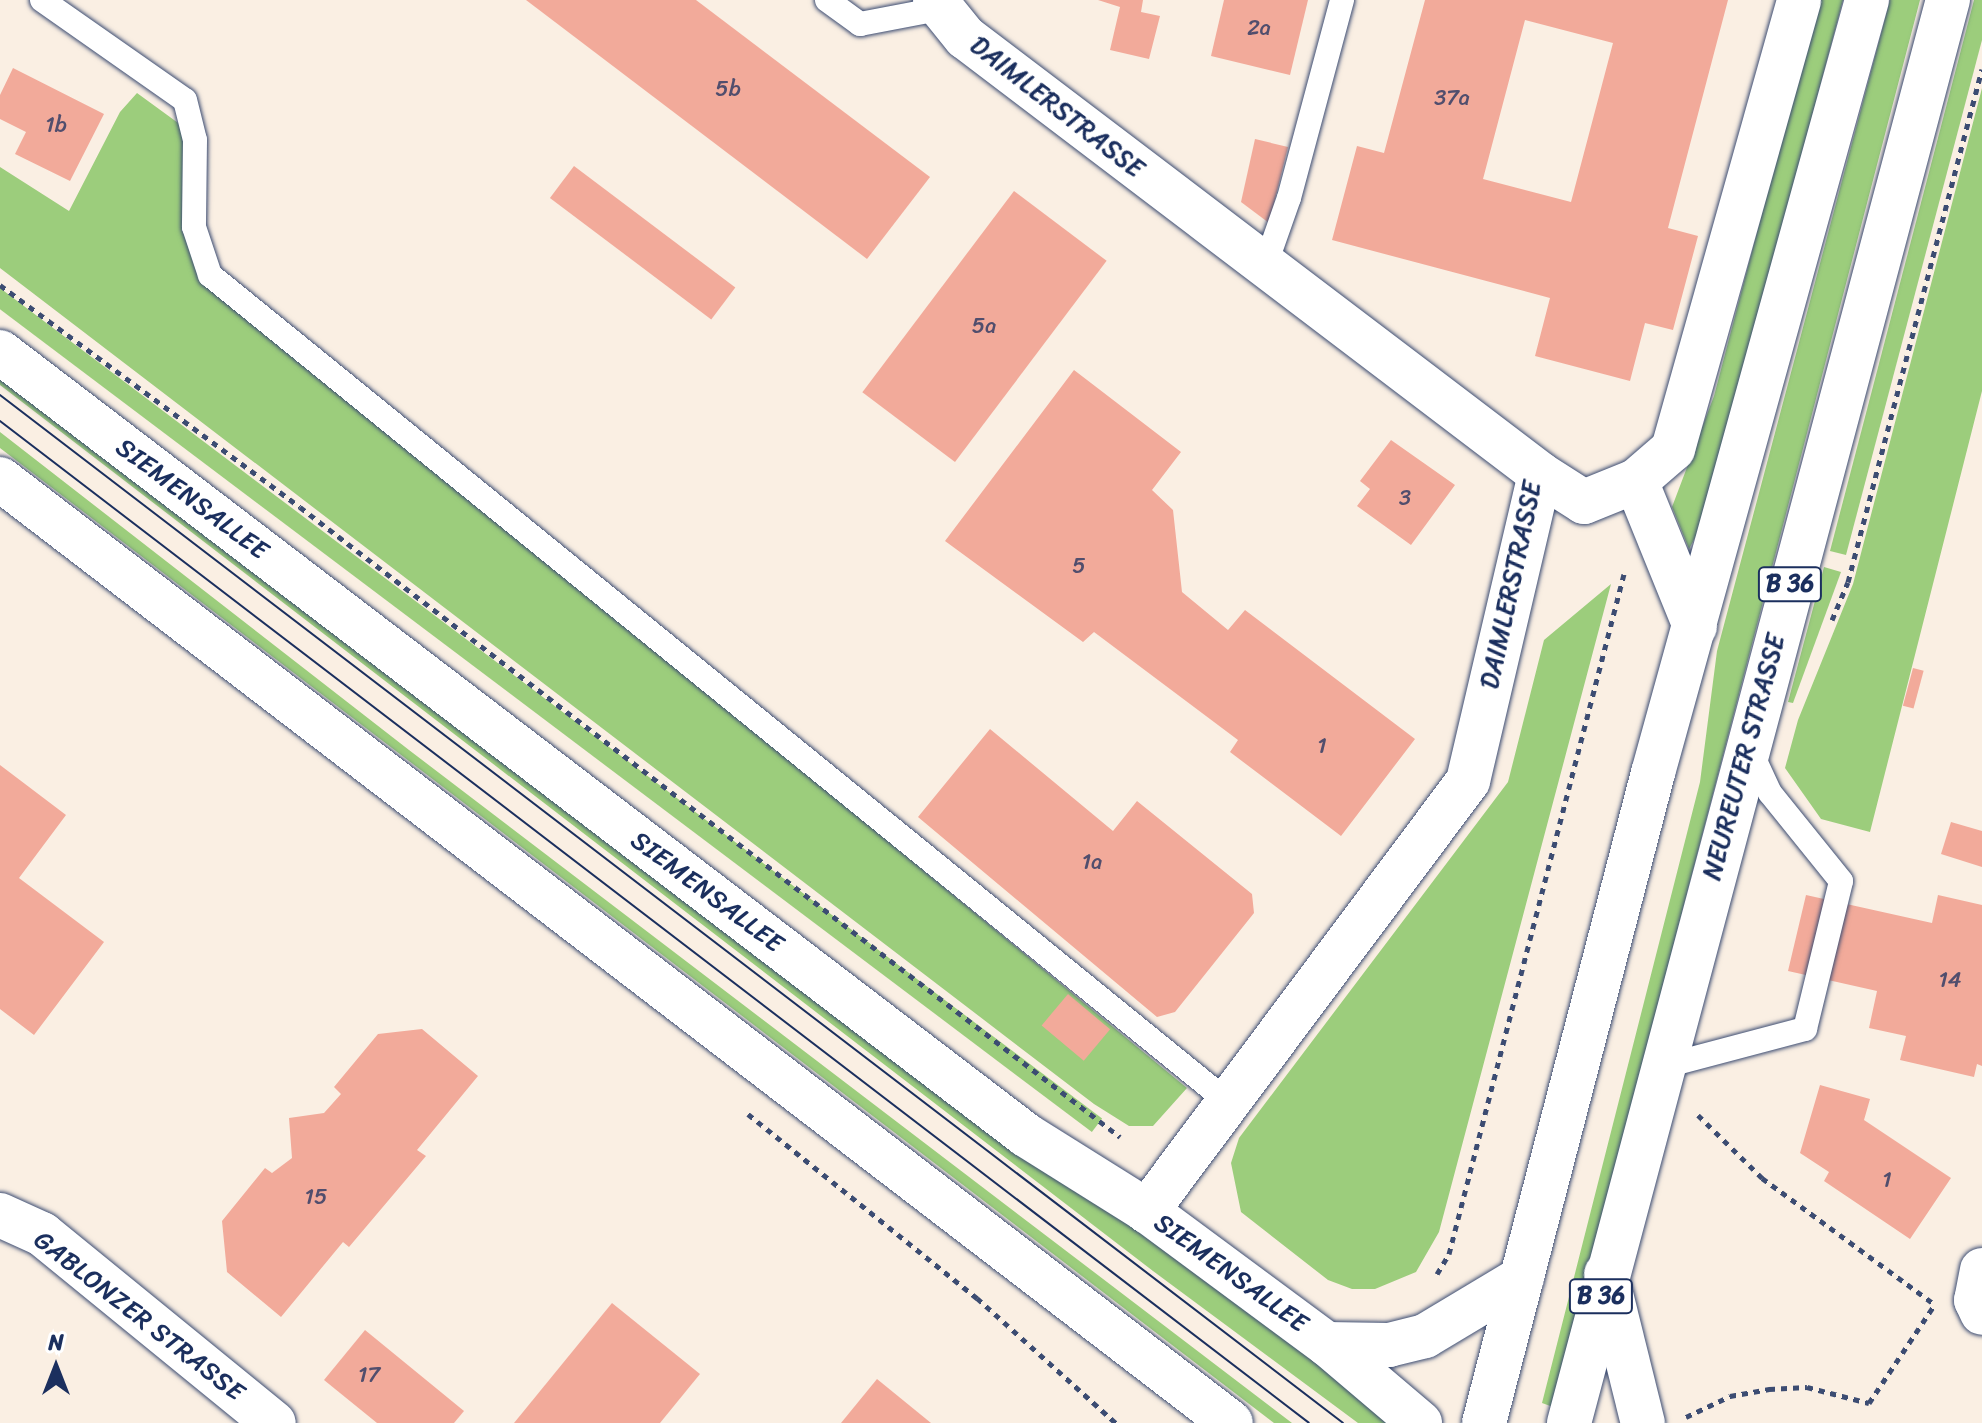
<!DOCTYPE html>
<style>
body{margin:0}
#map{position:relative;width:1982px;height:1423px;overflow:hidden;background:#faefe3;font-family:Sriracha,sans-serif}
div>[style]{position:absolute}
.green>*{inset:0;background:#9ccd7c;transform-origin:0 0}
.building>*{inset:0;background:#f2aa9a;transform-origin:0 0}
.path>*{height:5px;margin-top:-2.5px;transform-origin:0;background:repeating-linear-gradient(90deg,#3c4c72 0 6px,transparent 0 12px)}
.roads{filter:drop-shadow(0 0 2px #3c4c72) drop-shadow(0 0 2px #3c4c72)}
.service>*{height:24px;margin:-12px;padding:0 12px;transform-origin:12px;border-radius:12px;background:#fff}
.minor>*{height:44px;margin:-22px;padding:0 22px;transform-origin:22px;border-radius:22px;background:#fff}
.secondary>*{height:44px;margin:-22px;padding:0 22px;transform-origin:22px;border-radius:22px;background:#fff}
.primary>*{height:44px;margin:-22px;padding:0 22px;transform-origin:22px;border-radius:22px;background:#fff}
.tram>*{height:2px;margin:-1px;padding:0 1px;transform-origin:1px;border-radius:1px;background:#1b2f5e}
span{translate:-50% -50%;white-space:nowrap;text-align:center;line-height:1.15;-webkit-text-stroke:7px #fff;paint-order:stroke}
.number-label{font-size:22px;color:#514e6d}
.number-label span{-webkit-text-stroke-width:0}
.shield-label span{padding:2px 6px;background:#fff;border:2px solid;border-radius:6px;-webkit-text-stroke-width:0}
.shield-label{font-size:24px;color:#1b2f5e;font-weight:700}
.street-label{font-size:26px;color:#1b2f5e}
.north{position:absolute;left:16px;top:1327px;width:80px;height:80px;-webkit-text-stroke:6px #fff;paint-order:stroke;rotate:0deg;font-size:22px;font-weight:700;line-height:32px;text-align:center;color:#1b2f5e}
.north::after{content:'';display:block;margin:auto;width:28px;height:36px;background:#1b2f5e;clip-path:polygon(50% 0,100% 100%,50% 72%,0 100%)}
</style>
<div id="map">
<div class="green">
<i style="clip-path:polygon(1818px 0,1843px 0,1705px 519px,1689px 549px,1672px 507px,1714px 396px)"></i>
<i style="clip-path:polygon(1890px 0,1920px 0,1553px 1407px,1542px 1403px,1700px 782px,1717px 651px)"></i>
<i style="clip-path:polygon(1974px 0,1982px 0,1982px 40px,1846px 555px,1830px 551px)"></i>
<i style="clip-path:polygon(1982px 88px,1982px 391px,1870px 832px,1821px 819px,1785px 768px,1798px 720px,1853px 584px)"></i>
<i style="clip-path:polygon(137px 93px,185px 128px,182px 230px,199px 272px,1187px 1088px,1153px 1126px,1129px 1126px,1094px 1104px,0 268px,0 167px,69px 211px,120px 112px)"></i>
<i style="left:0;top:288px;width:1380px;height:17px;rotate:37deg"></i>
<i style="clip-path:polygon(0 370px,1120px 1218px,1403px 1423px,1358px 1423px,1153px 1271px,0 385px)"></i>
<i style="clip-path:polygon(0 432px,409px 750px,1292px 1423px,1274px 1423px,0 448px)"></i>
<i style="clip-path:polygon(1824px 567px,1841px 572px,1793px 703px,1788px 702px)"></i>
<i style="clip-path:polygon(1611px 584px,1439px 1232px,1416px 1272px,1375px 1289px,1352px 1289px,1328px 1280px,1241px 1212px,1231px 1163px,1239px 1138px,1508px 782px,1544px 640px)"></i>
</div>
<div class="building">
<i style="clip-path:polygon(526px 0,696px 0,930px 177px,867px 259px)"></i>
<i style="clip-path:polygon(1098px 0,1143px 0,1141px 12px,1160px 16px,1149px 59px,1110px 50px,1120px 7px)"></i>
<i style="clip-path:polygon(1224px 0,1308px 0,1290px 75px,1211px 56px)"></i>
<i style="clip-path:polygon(evenodd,1425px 0,1728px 0,1668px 228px,1698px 236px,1673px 330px,1645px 323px,1630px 381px,1535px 356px,1550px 298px,1332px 240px,1357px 146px,1384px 153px,1425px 0,1525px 20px,1613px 43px,1571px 202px,1483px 179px,1525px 20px)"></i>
<i style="clip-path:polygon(13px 68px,104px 114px,70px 181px,15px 154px,26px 132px,0 119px,0 95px)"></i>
<i style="clip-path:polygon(1255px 139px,1288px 147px,1269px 223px,1241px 202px)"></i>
<i style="left:574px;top:166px;width:202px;height:40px;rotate:37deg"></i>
<i style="left:1014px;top:191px;width:116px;height:252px;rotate:37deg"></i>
<i style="clip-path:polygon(1074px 370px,1181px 452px,1152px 490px,1173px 510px,1182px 592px,1228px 630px,1245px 610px,1415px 739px,1341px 836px,1230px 752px,1238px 740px,1094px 632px,1083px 642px,945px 541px)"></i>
<i style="clip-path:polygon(1391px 440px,1455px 485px,1411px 545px,1357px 506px,1370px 489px,1360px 481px)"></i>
<i style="left:1913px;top:668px;width:11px;height:39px;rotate:15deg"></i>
<i style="clip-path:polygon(990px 729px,1113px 831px,1137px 801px,1252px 894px,1254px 913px,1175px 1012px,1157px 1017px,918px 817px)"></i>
<i style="clip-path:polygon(0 765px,66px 815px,19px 878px,104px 942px,34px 1035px,0 1009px)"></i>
<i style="clip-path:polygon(1951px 822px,1982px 831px,1982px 867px,1941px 854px)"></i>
<i style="clip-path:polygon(1806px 895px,1932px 923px,1938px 895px,1982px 905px,1982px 1066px,1977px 1064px,1974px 1077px,1900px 1060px,1906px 1036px,1869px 1028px,1877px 991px,1788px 971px)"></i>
<i style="left:1068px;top:994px;width:55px;height:41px;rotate:40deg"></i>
<i style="clip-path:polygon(422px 1029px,478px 1076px,417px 1150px,426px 1156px,349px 1247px,343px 1242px,281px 1317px,227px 1272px,222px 1221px,265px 1168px,272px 1173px,292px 1158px,289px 1118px,324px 1113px,341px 1094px,334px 1087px,378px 1034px)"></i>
<i style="clip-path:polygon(1820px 1085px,1870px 1099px,1864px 1120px,1951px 1178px,1910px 1239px,1824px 1181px,1829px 1172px,1800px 1153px)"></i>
<i style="clip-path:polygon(612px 1303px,700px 1374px,660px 1423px,514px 1423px)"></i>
<i style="clip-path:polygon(365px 1330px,464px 1411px,454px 1423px,377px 1423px,324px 1380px)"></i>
<i style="clip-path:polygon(877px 1379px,931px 1423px,841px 1423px)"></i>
</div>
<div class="path">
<i style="left:0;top:285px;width:373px;rotate:36.5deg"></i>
<i style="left:300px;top:507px;width:1034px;rotate:37.53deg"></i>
<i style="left:1832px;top:620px;width:41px;rotate:-67.2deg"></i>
<i style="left:1848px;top:582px;width:530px;rotate:-75.36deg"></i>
<i style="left:748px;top:1114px;width:294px;rotate:38.8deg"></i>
<i style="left:977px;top:1298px;width:187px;rotate:42deg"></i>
<i style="left:1698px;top:1115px;width:90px;rotate:44.5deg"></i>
<i style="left:1762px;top:1178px;width:212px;rotate:36.2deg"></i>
<i style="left:1437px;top:1274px;width:23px;rotate:-59deg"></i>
<i style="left:1449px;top:1254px;width:702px;rotate:-75.57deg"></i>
<i style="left:1686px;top:1417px;width:49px;rotate:-25.5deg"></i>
<i style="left:1730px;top:1396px;width:40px;rotate:-10deg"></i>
<i style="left:1769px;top:1389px;width:38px;rotate:-3deg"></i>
<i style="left:1807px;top:1387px;width:64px;rotate:14.5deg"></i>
<i style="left:1869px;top:1403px;width:115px;rotate:-56.3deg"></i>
</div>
<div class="roads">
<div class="service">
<i style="left:42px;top:0;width:174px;rotate:35deg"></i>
<i style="left:185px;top:100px;width:41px;rotate:76deg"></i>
<i style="left:195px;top:140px;width:87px;rotate:90.7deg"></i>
<i style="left:194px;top:227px;width:51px;rotate:71.6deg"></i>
<i style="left:210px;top:275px;width:1312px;rotate:39.09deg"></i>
<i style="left:827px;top:0;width:41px;rotate:36deg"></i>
<i style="left:860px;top:24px;width:80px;rotate:-10.8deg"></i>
<i style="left:1265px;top:266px;width:72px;rotate:-70.6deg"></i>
<i style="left:1289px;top:198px;width:205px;rotate:-75deg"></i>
<i style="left:1661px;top:1067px;width:149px;rotate:-14.8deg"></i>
<i style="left:1805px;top:1029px;width:152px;rotate:-76.3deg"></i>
<i style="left:1841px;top:881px;width:113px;rotate:-128.9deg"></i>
<i style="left:1770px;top:793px;width:47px;rotate:-114.9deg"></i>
</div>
<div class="minor">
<i style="left:935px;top:0;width:48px;rotate:51deg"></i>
<i style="left:965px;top:37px;width:722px;rotate:37.23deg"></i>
<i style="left:1540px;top:474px;width:315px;rotate:103.2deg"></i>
<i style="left:1468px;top:781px;width:537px;rotate:126.74deg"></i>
<i style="left:1540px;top:474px;width:52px;rotate:32.5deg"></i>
<i style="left:1584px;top:502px;width:56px;rotate:-22deg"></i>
<i style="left:1636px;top:481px;width:49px;rotate:-40.9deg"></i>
<i style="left:1673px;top:449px;width:466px;rotate:-74.3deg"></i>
<i style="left:1636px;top:481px;width:157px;rotate:67.9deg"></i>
<i style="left:0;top:1215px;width:46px;rotate:24.3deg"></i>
<i style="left:42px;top:1234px;width:299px;rotate:39.2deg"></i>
<i style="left:1982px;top:1270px;width:31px;rotate:101deg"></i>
<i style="left:1976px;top:1300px;width:14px;rotate:65deg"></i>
</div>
<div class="secondary">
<i style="left:0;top:352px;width:1291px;rotate:37.35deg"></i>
<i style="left:1026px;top:1135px;width:143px;rotate:32.1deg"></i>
<i style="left:1147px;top:1211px;width:224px;rotate:36.5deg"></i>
<i style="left:1327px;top:1344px;width:122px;rotate:40.3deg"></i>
<i style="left:0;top:479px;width:1551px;rotate:37.48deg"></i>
<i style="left:1606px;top:1274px;width:154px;rotate:76.1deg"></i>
<i style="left:1327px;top:1344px;width:62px;rotate:0.9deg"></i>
<i style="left:1389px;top:1345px;width:37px;rotate:-14deg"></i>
<i style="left:1425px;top:1336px;width:113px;rotate:-30.9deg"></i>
</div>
<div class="primary">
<i style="left:1484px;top:1423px;width:672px;rotate:-75.43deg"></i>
<i style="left:1653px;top:773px;width:802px;rotate:-74.53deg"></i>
<i style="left:1569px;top:1423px;width:1473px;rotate:-75.09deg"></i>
</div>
</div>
<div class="tram">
<i style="left:0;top:395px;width:1691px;rotate:37.43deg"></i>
<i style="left:0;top:421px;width:1648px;rotate:37.43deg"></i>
</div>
<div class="number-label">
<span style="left:1259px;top:28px">2a</span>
<span style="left:728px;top:89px">5b</span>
<span style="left:1452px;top:98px">37a</span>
<span style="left:56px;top:125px">1b</span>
<span style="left:984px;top:326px">5a</span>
<span style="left:1405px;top:498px">3</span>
<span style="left:1079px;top:566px">5</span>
<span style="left:1322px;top:746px">1</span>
<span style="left:1092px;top:862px">1a</span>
<span style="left:1950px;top:980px">14</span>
<span style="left:1887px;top:1180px">1</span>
<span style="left:316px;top:1197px">15</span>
<span style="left:369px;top:1375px">17</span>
</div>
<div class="shield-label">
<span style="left:1790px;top:584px">B 36</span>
<span style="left:1601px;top:1296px">B 36</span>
</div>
<div class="street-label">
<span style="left:1057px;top:107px;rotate:38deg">DAIMLERSTRASSE</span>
<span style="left:192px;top:499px;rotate:37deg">SIEMENSALLEE</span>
<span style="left:1511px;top:585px;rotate:-78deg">DAIMLERSTRASSE</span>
<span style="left:1744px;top:757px;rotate:-75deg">NEUREUTER STRASSE</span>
<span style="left:707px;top:892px;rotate:37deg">SIEMENSALLEE</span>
<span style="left:1231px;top:1273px;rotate:36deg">SIEMENSALLEE</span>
<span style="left:139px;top:1316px;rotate:38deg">GABLONZER STRASSE</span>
</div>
<div class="north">N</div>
</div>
